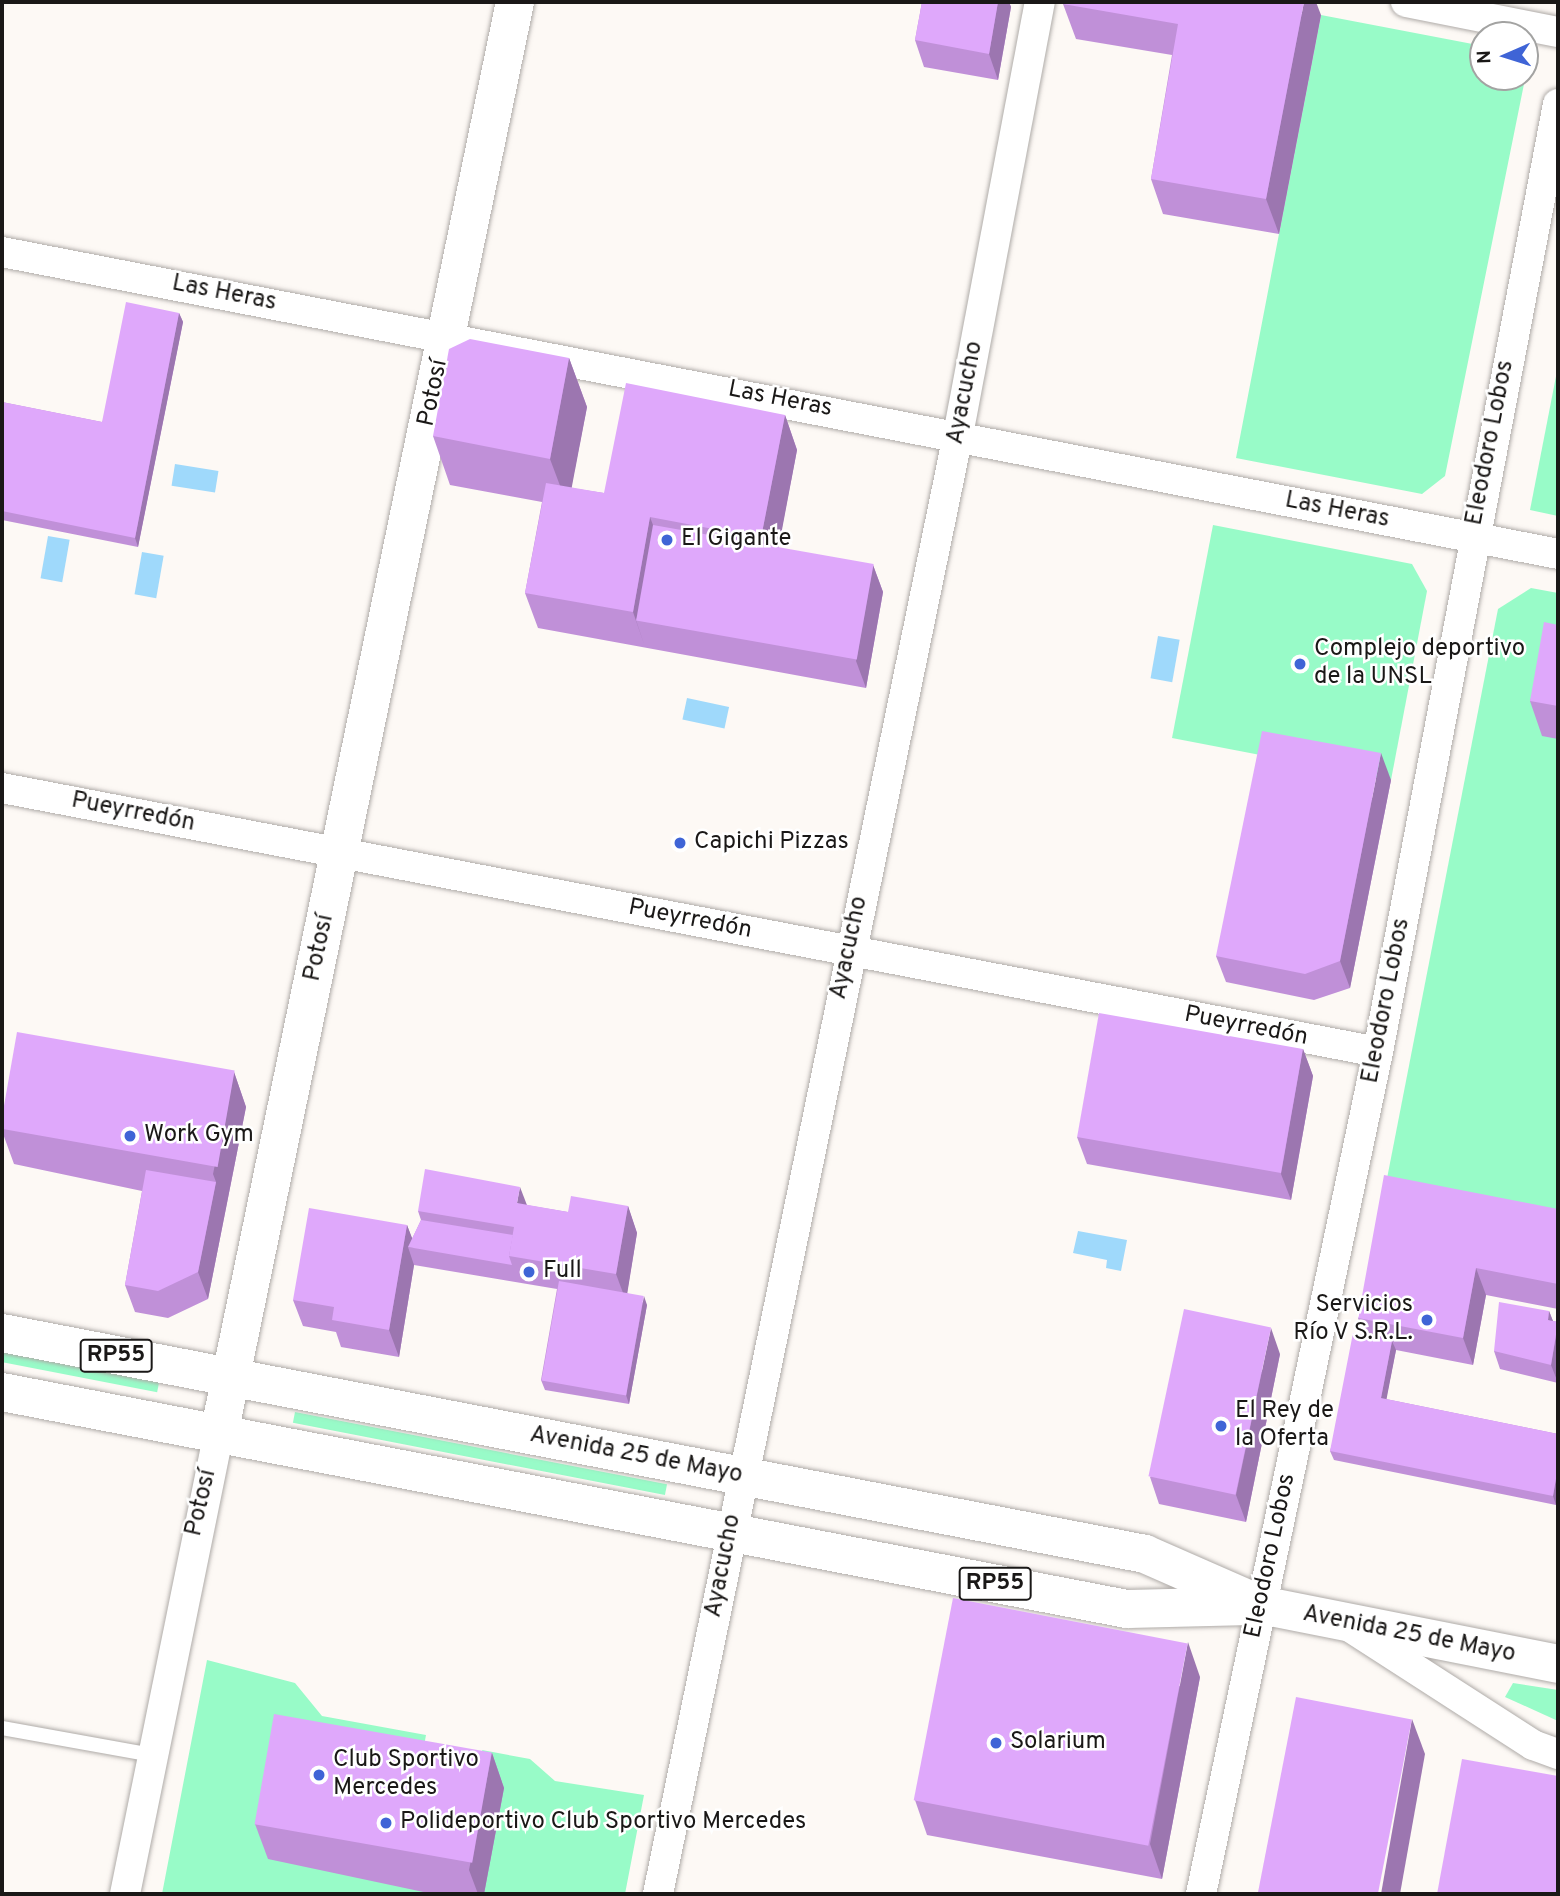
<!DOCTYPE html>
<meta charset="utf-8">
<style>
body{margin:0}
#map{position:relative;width:1560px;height:1896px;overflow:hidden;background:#fdf9f5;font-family:Overpass,sans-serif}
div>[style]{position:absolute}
.green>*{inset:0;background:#98fbc8;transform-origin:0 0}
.water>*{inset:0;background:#9fd9fb;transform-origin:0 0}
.roads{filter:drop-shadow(0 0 2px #afaba8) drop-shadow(0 0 2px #afaba8)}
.lane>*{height:14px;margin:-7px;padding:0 7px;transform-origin:7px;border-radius:7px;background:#fff}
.street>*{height:30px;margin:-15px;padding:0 15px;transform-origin:15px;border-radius:15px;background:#fff}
.secondary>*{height:38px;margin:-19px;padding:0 19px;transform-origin:19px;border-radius:19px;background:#fff}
.primary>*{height:38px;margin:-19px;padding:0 19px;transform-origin:19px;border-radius:19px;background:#fff}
.wall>*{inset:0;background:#c090d8}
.shaded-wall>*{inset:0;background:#9c76b0}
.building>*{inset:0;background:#dfa8fb;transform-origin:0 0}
.dots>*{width:19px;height:19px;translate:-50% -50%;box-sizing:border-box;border:4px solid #fff;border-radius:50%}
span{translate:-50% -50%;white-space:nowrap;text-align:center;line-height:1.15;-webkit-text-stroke:5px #fff;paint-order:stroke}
.shield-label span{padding:2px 5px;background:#fff;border:2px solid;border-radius:5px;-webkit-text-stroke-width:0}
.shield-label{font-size:23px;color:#1a1817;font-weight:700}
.street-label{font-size:24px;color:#1a1817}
.poi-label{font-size:24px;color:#1a1817}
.left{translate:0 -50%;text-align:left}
.right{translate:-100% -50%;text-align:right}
.frame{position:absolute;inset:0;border:4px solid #1a1817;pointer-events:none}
.north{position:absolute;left:1469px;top:21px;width:70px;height:70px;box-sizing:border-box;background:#fff;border:2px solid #a3a3a2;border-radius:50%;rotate:267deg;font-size:19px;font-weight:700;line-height:28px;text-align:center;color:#1a1817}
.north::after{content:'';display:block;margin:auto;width:24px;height:32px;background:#3f64d6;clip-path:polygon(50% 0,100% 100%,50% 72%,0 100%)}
</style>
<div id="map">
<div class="green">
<i style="clip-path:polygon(1321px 15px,1483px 46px,1483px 77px,1519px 77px,1524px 84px,1445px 476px,1422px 494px,1236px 458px)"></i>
<i style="clip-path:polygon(1558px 366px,1558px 516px,1530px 510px)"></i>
<i style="clip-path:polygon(1213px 525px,1412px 564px,1427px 591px,1391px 780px,1172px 738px)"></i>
<i style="clip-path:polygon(1531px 588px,1558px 593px,1558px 1234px,1383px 1199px,1498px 609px)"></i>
<i style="left:2px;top:1352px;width:160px;height:10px;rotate:11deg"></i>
<i style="left:295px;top:1412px;width:379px;height:11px;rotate:11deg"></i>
<i style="clip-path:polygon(207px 1660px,295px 1683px,322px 1716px,426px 1735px,420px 1768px,499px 1783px,482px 1750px,530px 1759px,555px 1781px,644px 1795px,625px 1894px,162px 1894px)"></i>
<i style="clip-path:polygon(1513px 1683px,1558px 1690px,1558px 1721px,1505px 1697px)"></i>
</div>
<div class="water">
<i style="left:175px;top:464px;width:44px;height:22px;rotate:9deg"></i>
<i style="left:48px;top:536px;width:22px;height:43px;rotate:10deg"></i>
<i style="left:142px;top:552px;width:22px;height:43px;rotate:10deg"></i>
<i style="left:1158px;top:636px;width:22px;height:43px;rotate:10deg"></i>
<i style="left:687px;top:698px;width:43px;height:22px;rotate:12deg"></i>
<i style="clip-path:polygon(1078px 1231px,1127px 1240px,1121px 1271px,1106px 1268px,1107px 1260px,1073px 1253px)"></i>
</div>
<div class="roads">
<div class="lane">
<i style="left:2px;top:1728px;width:152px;rotate:10.2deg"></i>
</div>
<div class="street">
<i style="left:1406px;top:2px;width:155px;rotate:11.2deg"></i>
<i style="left:2px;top:252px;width:1585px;rotate:10.98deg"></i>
<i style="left:2px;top:788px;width:1401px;rotate:10.86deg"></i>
<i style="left:1353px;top:1629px;width:214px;rotate:32.8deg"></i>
<i style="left:1533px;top:1745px;width:27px;rotate:20deg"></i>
<i style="left:125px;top:1894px;width:470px;rotate:-78.5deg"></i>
<i style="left:658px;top:1894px;width:1490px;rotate:-78.38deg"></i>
<i style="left:958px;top:435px;width:441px;rotate:-79.3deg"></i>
<i style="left:1201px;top:1894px;width:860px;rotate:-78.13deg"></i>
<i style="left:1378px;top:1052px;width:965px;rotate:-79.25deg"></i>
</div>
<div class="secondary">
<i style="left:219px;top:1434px;width:1462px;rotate:-78.32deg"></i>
</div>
<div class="primary">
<i style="left:2px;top:1333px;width:1164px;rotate:10.94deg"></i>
<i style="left:1145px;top:1554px;width:127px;rotate:23.7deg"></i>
<i style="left:1261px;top:1605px;width:303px;rotate:11.2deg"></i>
<i style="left:2px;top:1392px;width:1146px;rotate:10.92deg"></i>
<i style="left:1127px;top:1609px;width:125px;rotate:-1.4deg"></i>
</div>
</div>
<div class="wall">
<i style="clip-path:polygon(922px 2px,1009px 2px,1011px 7px,998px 80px,924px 67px,915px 40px)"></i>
<i style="clip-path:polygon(1063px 4px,1321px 15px,1279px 234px,1163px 214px,1151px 179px,1172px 55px,1076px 39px)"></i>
<i style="clip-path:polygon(179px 313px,183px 322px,138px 547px,2px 520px,2px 402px,102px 422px)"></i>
<i style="clip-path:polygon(569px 358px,587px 407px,571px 488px,604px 493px,785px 415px,797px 450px,778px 548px,873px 565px,883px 592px,866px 688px,538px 628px,525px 593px,542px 502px,450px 485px,433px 436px)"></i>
<i style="clip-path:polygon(1558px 625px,1558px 739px,1542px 736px,1530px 701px)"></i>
<i style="clip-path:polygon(1391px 780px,1350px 988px,1314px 1000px,1226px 982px,1216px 956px)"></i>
<i style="clip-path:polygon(1303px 1049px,1313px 1076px,1291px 1200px,1087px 1164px,1077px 1137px)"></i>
<i style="clip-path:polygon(234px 1072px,246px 1107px,208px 1299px,168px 1318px,135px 1312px,125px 1285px,142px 1191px,14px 1164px,2px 1131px,2px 1126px)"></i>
<i style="clip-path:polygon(526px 1205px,568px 1212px,628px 1206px,637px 1233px,627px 1293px,647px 1305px,629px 1404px,545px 1390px,541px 1380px,557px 1289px,414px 1265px,399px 1357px,341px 1347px,336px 1332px,303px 1326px,293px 1300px,407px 1225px,412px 1239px,421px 1220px,418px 1211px)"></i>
<i style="clip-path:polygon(1558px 1209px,1558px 1309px,1486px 1295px,1473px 1365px,1396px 1350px,1386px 1399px,1558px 1434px,1558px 1494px,1556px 1505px,1334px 1460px,1330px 1451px,1364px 1336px,1358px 1318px)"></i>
<i style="clip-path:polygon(1549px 1311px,1553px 1321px,1558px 1322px,1558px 1383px,1500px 1369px,1494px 1351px)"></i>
<i style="clip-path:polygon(1280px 1354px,1246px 1522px,1159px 1504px,1150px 1477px)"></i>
<i style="clip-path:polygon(1200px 1677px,1162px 1879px,927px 1835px,915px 1800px)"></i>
<i style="clip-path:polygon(492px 1753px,504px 1788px,484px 1894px,433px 1894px,268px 1859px,255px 1824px)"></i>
</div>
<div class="shaded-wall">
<i style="clip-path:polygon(998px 2px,1009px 2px,1011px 7px,998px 80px,989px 54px)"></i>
<i style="clip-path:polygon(1304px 2px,1316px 2px,1321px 15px,1279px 234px,1266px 199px)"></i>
<i style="clip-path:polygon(179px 313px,183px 322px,138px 547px,135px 538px)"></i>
<i style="clip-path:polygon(569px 358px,587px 407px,568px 507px,550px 459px)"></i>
<i style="clip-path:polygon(785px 415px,797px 450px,774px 572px,761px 538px)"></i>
<i style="clip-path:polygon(650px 517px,663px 552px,636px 620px,645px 647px,633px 612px)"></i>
<i style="clip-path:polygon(873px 565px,883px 592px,866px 688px,856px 661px)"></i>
<i style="clip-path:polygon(1381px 753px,1391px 780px,1350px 988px,1340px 961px)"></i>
<i style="clip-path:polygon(1303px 1049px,1313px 1076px,1291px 1200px,1281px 1174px)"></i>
<i style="clip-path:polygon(234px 1072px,246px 1107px,208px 1299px,198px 1272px,216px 1182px,213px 1174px)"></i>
<i style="clip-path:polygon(520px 1187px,530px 1213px,517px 1203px)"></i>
<i style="clip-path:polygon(628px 1206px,637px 1233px,626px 1301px,616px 1274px)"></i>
<i style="clip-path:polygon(407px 1225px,416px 1248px,408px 1247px,414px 1265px,399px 1357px,389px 1330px)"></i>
<i style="clip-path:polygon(1476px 1268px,1486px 1295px,1473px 1365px,1463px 1338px)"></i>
<i style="clip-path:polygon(644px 1296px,647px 1305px,629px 1404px,626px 1395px)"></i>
<i style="clip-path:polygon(1549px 1311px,1556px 1329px,1548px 1320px)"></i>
<i style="clip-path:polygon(1558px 1325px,1558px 1383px,1551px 1365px)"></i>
<i style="clip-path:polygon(1271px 1328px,1280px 1354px,1246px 1522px,1236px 1495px)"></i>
<i style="clip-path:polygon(1392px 1341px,1396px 1350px,1385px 1407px,1381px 1398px)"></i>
<i style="clip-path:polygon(1558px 1467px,1558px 1494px,1556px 1505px,1553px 1496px)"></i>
<i style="clip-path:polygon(1188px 1642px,1200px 1677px,1162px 1879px,1150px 1844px)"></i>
<i style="clip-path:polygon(1412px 1719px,1425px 1754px,1400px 1894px,1381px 1894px)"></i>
<i style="clip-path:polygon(492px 1753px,504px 1788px,484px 1894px,478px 1894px,469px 1870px)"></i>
</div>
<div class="building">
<i style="clip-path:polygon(922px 2px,998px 2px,989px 54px,915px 40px)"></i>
<i style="clip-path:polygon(1064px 2px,1304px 2px,1266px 199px,1151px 179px,1178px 24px,1063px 4px)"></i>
<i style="clip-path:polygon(126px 302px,179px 313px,135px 538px,2px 511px,2px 402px,102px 422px)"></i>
<i style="clip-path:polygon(470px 339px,569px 358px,550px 459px,433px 436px,449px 349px)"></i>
<i style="clip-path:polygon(626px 383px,785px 415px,761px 538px,650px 517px,633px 612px,525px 593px,546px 483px,604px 493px)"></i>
<i style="left:653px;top:525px;width:224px;height:97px;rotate:10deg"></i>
<i style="clip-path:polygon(1544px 622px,1558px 625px,1558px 706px,1530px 701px)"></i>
<i style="clip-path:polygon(1262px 731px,1381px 753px,1340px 961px,1305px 974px,1216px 956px)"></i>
<i style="left:1099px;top:1013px;width:207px;height:126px;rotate:10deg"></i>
<i style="left:17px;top:1032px;width:221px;height:98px;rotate:10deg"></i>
<i style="clip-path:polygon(425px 1169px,520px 1187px,517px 1203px,568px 1212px,571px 1196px,628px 1206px,616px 1274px,509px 1256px,514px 1227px,418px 1211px)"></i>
<i style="clip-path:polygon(146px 1170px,216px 1182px,198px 1272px,158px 1291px,125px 1285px)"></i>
<i style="clip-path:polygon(1384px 1175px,1558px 1209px,1558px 1284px,1476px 1268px,1463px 1338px,1358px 1318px)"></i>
<i style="clip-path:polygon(309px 1208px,407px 1225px,389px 1330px,332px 1320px,334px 1307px,293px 1300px)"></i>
<i style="clip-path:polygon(421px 1220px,513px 1235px,509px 1256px,512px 1265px,408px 1247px)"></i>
<i style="left:559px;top:1281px;width:86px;height:101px;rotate:10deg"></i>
<i style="clip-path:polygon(1499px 1302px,1549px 1311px,1548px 1320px,1558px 1322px,1551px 1365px,1494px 1351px)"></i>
<i style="left:1184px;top:1309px;width:89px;height:171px;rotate:12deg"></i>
<i style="clip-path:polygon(1353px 1333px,1392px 1341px,1381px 1398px,1558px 1434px,1558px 1467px,1553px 1496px,1330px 1451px)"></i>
<i style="left:953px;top:1598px;width:239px;height:206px;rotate:11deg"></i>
<i style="left:1296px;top:1697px;width:118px;height:200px;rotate:11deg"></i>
<i style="left:274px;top:1714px;width:221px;height:112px;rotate:10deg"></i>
<i style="clip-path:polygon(1462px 1759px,1558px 1776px,1558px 1884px,1557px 1894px,1437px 1894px)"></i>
</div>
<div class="dots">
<i style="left:667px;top:540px;background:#3f64d6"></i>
<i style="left:1300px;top:664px;background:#3f64d6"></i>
<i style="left:680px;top:843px;background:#3f64d6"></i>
<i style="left:130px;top:1136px;background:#3f64d6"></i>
<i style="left:529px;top:1272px;background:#3f64d6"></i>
<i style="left:1427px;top:1320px;background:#3f64d6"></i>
<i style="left:1221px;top:1426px;background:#3f64d6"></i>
<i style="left:996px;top:1743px;background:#3f64d6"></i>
<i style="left:319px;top:1775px;background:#3f64d6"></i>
<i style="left:386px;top:1823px;background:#3f64d6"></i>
</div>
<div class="shield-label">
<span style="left:116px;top:1356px">RP55</span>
<span style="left:995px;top:1584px">RP55</span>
</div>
<div class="street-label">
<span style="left:224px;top:294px;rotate:11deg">Las Heras</span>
<span style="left:434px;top:393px;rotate:-78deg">Potosí</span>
<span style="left:966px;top:393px;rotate:-79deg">Ayacucho</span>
<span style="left:780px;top:400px;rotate:11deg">Las Heras</span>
<span style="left:1491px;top:443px;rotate:-79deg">Eleodoro Lobos</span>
<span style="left:1337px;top:511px;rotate:11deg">Las Heras</span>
<span style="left:133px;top:813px;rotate:11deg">Pueyrredón</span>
<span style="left:690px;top:920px;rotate:11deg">Pueyrredón</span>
<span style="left:320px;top:948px;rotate:-78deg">Potosí</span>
<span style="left:850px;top:948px;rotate:-78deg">Ayacucho</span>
<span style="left:1387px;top:1001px;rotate:-79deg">Eleodoro Lobos</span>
<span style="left:1246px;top:1027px;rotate:11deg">Pueyrredón</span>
<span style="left:636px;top:1456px;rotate:11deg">Avenida 25 de Mayo</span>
<span style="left:202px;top:1503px;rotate:-77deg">Potosí</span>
<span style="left:1271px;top:1556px;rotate:-78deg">Eleodoro Lobos</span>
<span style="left:724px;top:1566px;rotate:-79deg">Ayacucho</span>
<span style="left:1409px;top:1635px;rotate:11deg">Avenida 25 de Mayo</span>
</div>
<div class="poi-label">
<span class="left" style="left:681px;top:540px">El Gigante</span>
<span class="left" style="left:1314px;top:664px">Complejo deportivo<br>de la UNSL</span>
<span class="left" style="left:694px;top:843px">Capichi Pizzas</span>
<span class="left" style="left:144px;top:1136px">Work Gym</span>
<span class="left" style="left:543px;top:1272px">Full</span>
<span class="right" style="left:1413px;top:1320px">Servicios<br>Río V S.R.L.</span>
<span class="left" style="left:1235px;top:1426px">El Rey de<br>la Oferta</span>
<span class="left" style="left:1010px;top:1743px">Solarium</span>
<span class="left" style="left:333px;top:1775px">Club Sportivo<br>Mercedes</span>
<span class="left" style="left:400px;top:1823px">Polideportivo Club Sportivo Mercedes</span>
</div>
<div class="frame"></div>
<div class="north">N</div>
</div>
